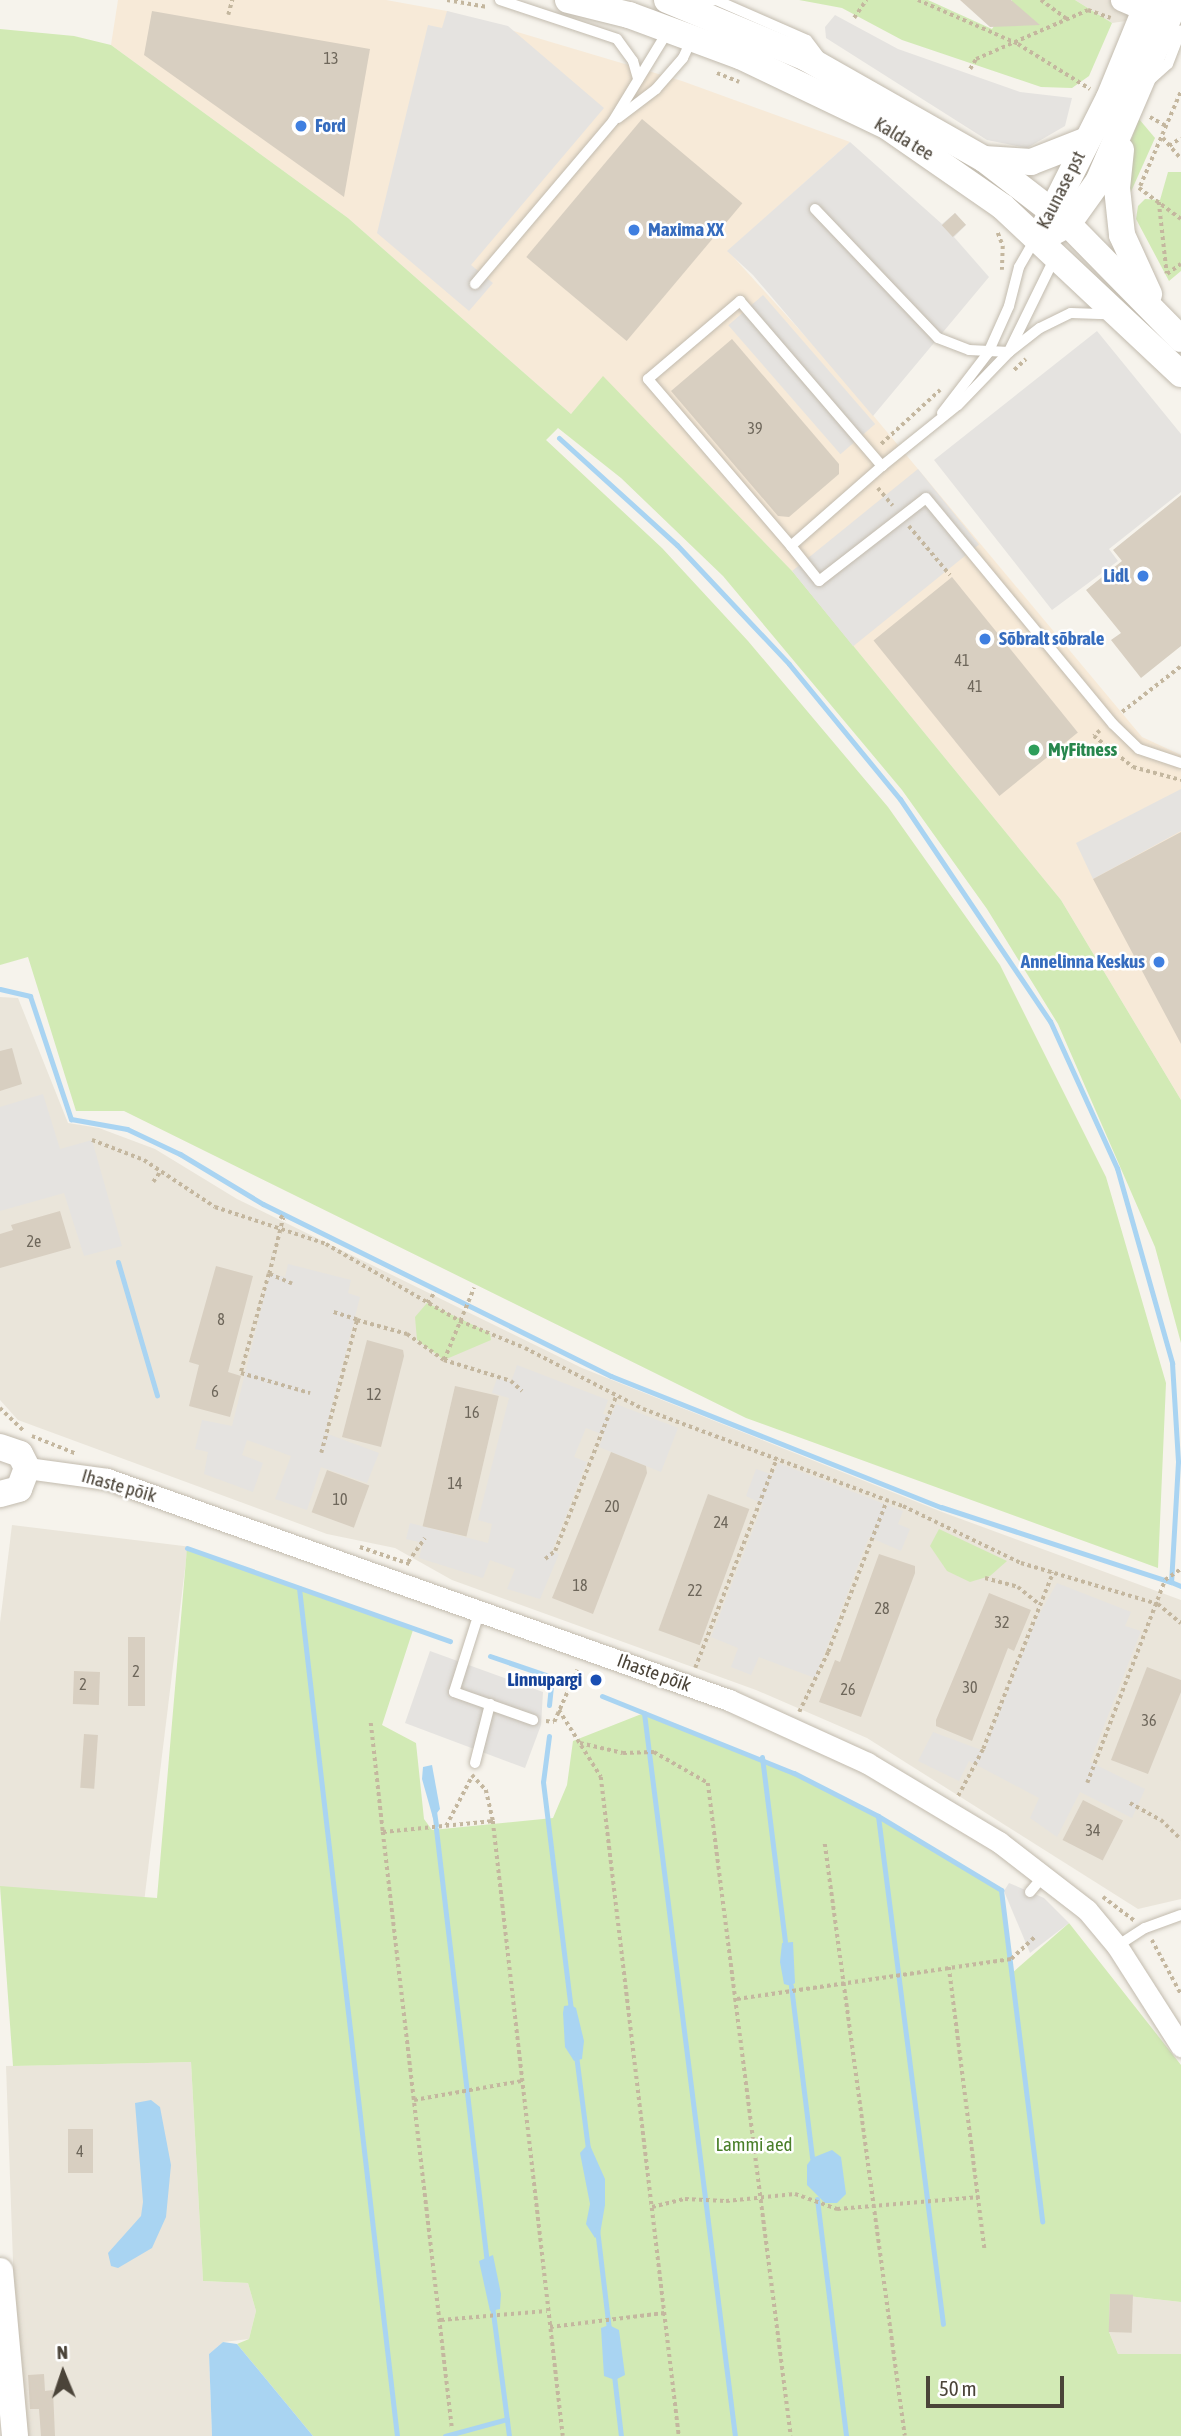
<!DOCTYPE html>
<meta charset="utf-8">
<style>
body{margin:0}
#map{position:relative;width:1181px;height:2436px;overflow:hidden;background:#f6f3ec;font-family:"Asap Condensed",sans-serif}
div>[style]{position:absolute}
.residential>*{inset:0;background:#eae5da;transform-origin:0 0}
.commercial>*{inset:0;background:#f7ead8}
.green>*{inset:0;background:#d2eab5}
.parking>*{inset:0;background:#e5e3e0;transform-origin:0 0}
.water>*{inset:0;background:#a9d4f2}
.stream>*{height:5px;margin:-2.5px;padding:0 2.5px;transform-origin:2.5px;border-radius:2.5px;background:#a9d4f2}
.building>*{inset:0;background:#d8cfc1;transform-origin:0 0}
.path>*{height:3.5px;margin-top:-1.75px;transform-origin:0;background:repeating-linear-gradient(90deg,#c4b79f 0 3.5px,transparent 0 7px)}
.roads{filter:drop-shadow(0 0 2px #c2bbae) drop-shadow(0 0 2px #c2bbae)}
.service>*{height:10px;margin:-5px;padding:0 5px;transform-origin:5px;border-radius:5px;background:#fff}
.minor>*{height:21px;margin:-10.5px;padding:0 10.5px;transform-origin:10.5px;border-radius:10.5px;background:#fff}
.tertiary>*{height:26px;margin:-13px;padding:0 13px;transform-origin:13px;border-radius:13px;background:#fff}
.dots>*{width:19px;height:19px;translate:-50% -50%;box-sizing:border-box;border:4px solid #fff;border-radius:50%}
span{translate:-50% -50%;white-space:nowrap;text-align:center;line-height:1.15;-webkit-text-stroke:5px #fff;paint-order:stroke}
.number-label{font-size:16px;color:#6e675b}
.number-label span{-webkit-text-stroke-width:0}
.shop-label{font-size:19px;color:#366cbe;font-weight:700}
.left{translate:0 -50%;text-align:left}
.right{translate:-100% -50%;text-align:right}
.street-label{font-size:19px;color:#4b4439}
.leisure-label{font-size:19px;color:#27864d;font-weight:700}
.transit-label{font-size:19px;color:#164399;font-weight:700}
.park-label{font-size:19px;color:#4a7f2a}
.north{position:absolute;left:28px;top:2338px;width:70px;height:70px;-webkit-text-stroke:5px #fff;paint-order:stroke;rotate:358deg;font-size:19px;font-weight:700;line-height:28px;text-align:center;color:#4b4439}
.north::after{content:'';display:block;margin:auto;width:24px;height:32px;background:#4b4439;clip-path:polygon(50% 0,100% 100%,50% 72%,0 100%)}
.scale{position:absolute;left:926px;top:2376px;width:138px;height:32px;box-sizing:border-box;border:4px solid #4b4439;border-top:0;padding-left:9px;font-size:21px;line-height:24px;white-space:nowrap;color:#4b4439;-webkit-text-stroke:5px #fff;paint-order:stroke}
</style>
<div id="map">
<div class="residential">
<i style="clip-path:polygon(1075px 0,1137px 0,1126px 21px,1112px 23px)"></i>
<i style="clip-path:polygon(0 997px,18px 998px,68px 1123px,99px 1128px,155px 1149px,237px 1199px,582px 1368px,942px 1512px,1181px 1600px,1181px 1899px,1138px 1909px,867px 1738px,756px 1690px,452px 1580px,395px 1548px,327px 1534px,18px 1420px,0 1400px)"></i>
<i style="left:12px;top:1525px;width:177px;height:361px;rotate:7deg"></i>
<i style="clip-path:polygon(191px 2062px,203px 2281px,248px 2283px,256px 2311px,249px 2339px,223px 2342px,209px 2354px,212px 2436px,27px 2436px,16px 2345px,6px 2066px)"></i>
<i style="clip-path:polygon(1110px 2294px,1181px 2302px,1181px 2354px,1118px 2354px,1109px 2332px)"></i>
</div>
<div class="commercial">
<i style="clip-path:polygon(118px 0,386px 0,447px 11px,682px 81px,850px 142px,728px 251px,826px 359px,1142px 737px,1181px 755px,1181px 1100px,1061px 900px,793px 572px,603px 377px,571px 414px,348px 218px,111px 45px)"></i>
</div>
<div class="green">
<i style="clip-path:polygon(799px 0,928px 0,992px 29px,1012px 0,1075px 0,1112px 23px,1089px 76px,1072px 88px,1041px 87px,902px 40px,842px 8px)"></i>
<i style="clip-path:polygon(0 29px,74px 36px,111px 45px,348px 218px,571px 414px,603px 376px,793px 572px,1061px 900px,1181px 1100px,1181px 1343px,1155px 1247px,1058px 1024px,987px 909px,902px 790px,723px 576px,621px 478px,558px 428px,546px 440px,662px 548px,748px 641px,888px 807px,1000px 965px,1106px 1177px,1166px 1383px,1158px 1568px,746px 1418px,124px 1111px,76px 1111px,28px 957px,0 965px)"></i>
<i style="clip-path:polygon(1139px 119px,1155px 138px,1129px 196px,1128px 148px)"></i>
<i style="clip-path:polygon(1168px 172px,1181px 172px,1181px 271px,1169px 281px,1136px 219px,1138px 206px,1145px 199px,1160px 200px)"></i>
<i style="clip-path:polygon(427px 1303px,490px 1333px,491px 1340px,444px 1360px,417px 1340px,415px 1317px)"></i>
<i style="clip-path:polygon(939px 1529px,1007px 1561px,990px 1576px,970px 1582px,947px 1571px,930px 1546px)"></i>
<i style="clip-path:polygon(187px 1548px,413px 1630px,382px 1725px,416px 1743px,424px 1819px,432px 1830px,553px 1818px,567px 1785px,573px 1741px,644px 1713px,794px 1773px,878px 1816px,1001px 1890px,1011px 1974px,1069px 1923px,1181px 2065px,1181px 2302px,1110px 2294px,1109px 2332px,1118px 2354px,1181px 2354px,1181px 2436px,313px 2436px,237px 2344px,249px 2339px,256px 2311px,248px 2283px,203px 2281px,191px 2062px,13px 2066px,0 1886px,157px 1898px)"></i>
</div>
<div class="parking">
<i style="clip-path:polygon(447px 11px,508px 26px,604px 108px,471px 265px,493px 283px,469px 311px,377px 233px,428px 25px,442px 28px)"></i>
<i style="clip-path:polygon(835px 15px,898px 49px,1020px 92px,1072px 98px,1065px 126px,1027px 148px,987px 140px,826px 38px,825px 27px)"></i>
<i style="clip-path:polygon(850px 142px,942px 224px,955px 213px,966px 225px,954px 237px,989px 277px,873px 416px,753px 275px,727px 251px)"></i>
<i style="left:763px;top:295px;width:171px;height:46px;rotate:49deg"></i>
<i style="clip-path:polygon(1097px 331px,1181px 434px,1181px 492px,1109px 549px,1118px 561px,1052px 610px,934px 460px)"></i>
<i style="left:918px;top:469px;width:97px;height:162px;rotate:51deg"></i>
<i style="clip-path:polygon(1181px 789px,1181px 831px,1093px 879px,1076px 843px)"></i>
<i style="clip-path:polygon(43px 1094px,60px 1149px,92px 1140px,122px 1246px,84px 1256px,64px 1193px,0 1211px,0 1107px)"></i>
<i style="clip-path:polygon(288px 1264px,351px 1280px,348px 1293px,360px 1297px,325px 1433px,379px 1453px,367px 1483px,321px 1467px,307px 1510px,275px 1499px,291px 1456px,247px 1440px,242px 1455px,263px 1463px,253px 1492px,204px 1474px,208px 1452px,195px 1449px,202px 1420px,232px 1426px,270px 1273px,285px 1277px)"></i>
<i style="clip-path:polygon(517px 1365px,608px 1400px,603px 1414px,611px 1416px,616px 1404px,678px 1428px,661px 1472px,599px 1447px,604px 1435px,586px 1428px,574px 1457px,587px 1462px,552px 1551px,559px 1554px,540px 1599px,507px 1589px,515px 1569px,490px 1560px,483px 1578px,419px 1558px,423px 1543px,406px 1539px,410px 1523px,488px 1543px,492px 1524px,478px 1520px,509px 1398px,492px 1393px,497px 1378px,511px 1382px)"></i>
<i style="clip-path:polygon(778px 1463px,903px 1511px,898px 1524px,910px 1529px,901px 1551px,869px 1537px,815px 1678px,759px 1657px,751px 1675px,731px 1667px,738px 1648px,711px 1637px,763px 1504px,746px 1496px,756px 1469px,773px 1475px)"></i>
<i style="clip-path:polygon(1057px 1583px,1131px 1612px,1125px 1626px,1141px 1631px,1090px 1762px,1145px 1789px,1132px 1818px,1080px 1792px,1057px 1837px,1030px 1818px,1039px 1798px,969px 1761px,959px 1781px,918px 1761px,933px 1732px,984px 1751px,1037px 1618px)"></i>
<i style="clip-path:polygon(430px 1651px,543px 1692px,541px 1725px,525px 1768px,405px 1723px)"></i>
<i style="clip-path:polygon(1009px 1883px,1044px 1898px,1069px 1923px,1030px 1953px,1004px 1891px)"></i>
</div>
<div class="water">
<i style="clip-path:polygon(432px 1765px,440px 1809px,433px 1818px,422px 1779px,423px 1767px)"></i>
<i style="clip-path:polygon(793px 1942px,795px 1983px,791px 1986px,784px 1984px,780px 1962px,782px 1943px)"></i>
<i style="clip-path:polygon(571px 2005px,576px 2008px,584px 2041px,582px 2059px,574px 2061px,565px 2047px,563px 2013px,564px 2006px)"></i>
<i style="clip-path:polygon(151px 2100px,160px 2107px,171px 2165px,166px 2217px,152px 2248px,118px 2268px,111px 2266px,108px 2253px,141px 2216px,143px 2202px,135px 2103px)"></i>
<i style="clip-path:polygon(589px 2143px,605px 2179px,605px 2205px,600px 2234px,595px 2238px,586px 2224px,590px 2204px,580px 2153px)"></i>
<i style="clip-path:polygon(832px 2150px,841px 2157px,846px 2194px,837px 2203px,825px 2203px,807px 2185px,807px 2165px,812px 2158px)"></i>
<i style="clip-path:polygon(493px 2255px,501px 2294px,500px 2309px,490px 2311px,479px 2261px)"></i>
<i style="clip-path:polygon(609px 2325px,619px 2330px,625px 2375px,615px 2380px,604px 2376px,601px 2328px)"></i>
<i style="clip-path:polygon(223px 2342px,237px 2344px,313px 2436px,212px 2436px,209px 2354px)"></i>
</div>
<div class="stream">
<i style="left:559px;top:438px;width:159px;rotate:42.2deg"></i>
<i style="left:677px;top:545px;width:163px;rotate:46.7deg"></i>
<i style="left:789px;top:664px;width:175px;rotate:50.6deg"></i>
<i style="left:900px;top:799px;width:268px;rotate:56deg"></i>
<i style="left:1050px;top:1021px;width:162px;rotate:65.5deg"></i>
<i style="left:1117px;top:1168px;width:203px;rotate:74.2deg"></i>
<i style="left:1172px;top:1363px;width:99px;rotate:86.5deg"></i>
<i style="left:1178px;top:1462px;width:120px;rotate:93.3deg"></i>
<i style="left:1171px;top:1582px;width:11px;rotate:22deg"></i>
<i style="left:0;top:989px;width:31px;rotate:13deg"></i>
<i style="left:30px;top:996px;width:130px;rotate:71.6deg"></i>
<i style="left:71px;top:1119px;width:57px;rotate:10.1deg"></i>
<i style="left:127px;top:1129px;width:59px;rotate:25.3deg"></i>
<i style="left:180px;top:1154px;width:97px;rotate:31.1deg"></i>
<i style="left:263px;top:1204px;width:388px;rotate:26.3deg"></i>
<i style="left:611px;top:1376px;width:355px;rotate:21.7deg"></i>
<i style="left:941px;top:1507px;width:242px;rotate:18.1deg"></i>
<i style="left:118px;top:1262px;width:139px;rotate:73.7deg"></i>
<i style="left:187px;top:1548px;width:279px;rotate:19.5deg"></i>
<i style="left:299px;top:1588px;width:854px;rotate:83.41deg"></i>
<i style="left:490px;top:1656px;width:74px;rotate:18.9deg"></i>
<i style="left:602px;top:1696px;width:207px;rotate:21.9deg"></i>
<i style="left:794px;top:1773px;width:94px;rotate:27.1deg"></i>
<i style="left:878px;top:1816px;width:144px;rotate:31deg"></i>
<i style="left:1001px;top:1890px;width:334px;rotate:82.9deg"></i>
<i style="left:549px;top:1705px;width:28px;rotate:-84deg"></i>
<i style="left:644px;top:1713px;width:729px;rotate:82.83deg"></i>
<i style="left:549px;top:1736px;width:46px;rotate:97.4deg"></i>
<i style="left:543px;top:1782px;width:230px;rotate:83deg"></i>
<i style="left:762px;top:1757px;width:186px;rotate:82.9deg"></i>
<i style="left:434px;top:1811px;width:14px;rotate:82deg"></i>
<i style="left:878px;top:1816px;width:512px;rotate:82.71deg"></i>
<i style="left:436px;top:1829px;width:438px;rotate:83.3deg"></i>
<i style="left:791px;top:1986px;width:173px;rotate:83deg"></i>
<i style="left:576px;top:2055px;width:95px;rotate:82.7deg"></i>
<i style="left:817px;top:2199px;width:239px;rotate:83deg"></i>
<i style="left:597px;top:2229px;width:102px;rotate:83.2deg"></i>
<i style="left:492px;top:2305px;width:132px;rotate:82.6deg"></i>
<i style="left:614px;top:2375px;width:61px;rotate:83.5deg"></i>
<i style="left:445px;top:2436px;width:64px;rotate:-15.3deg"></i>
</div>
<div class="building">
<i style="clip-path:polygon(960px 0,1011px 0,1040px 25px,990px 27px)"></i>
<i style="clip-path:polygon(152px 11px,370px 49px,344px 197px,144px 55px)"></i>
<i style="left:642px;top:119px;width:131px;height:180px;rotate:40deg"></i>
<i style="left:955px;top:213px;width:16px;height:18px;rotate:47deg"></i>
<i style="clip-path:polygon(732px 339px,839px 464px,839px 474px,789px 517px,778px 516px,671px 391px)"></i>
<i style="clip-path:polygon(1181px 495px,1181px 646px,1141px 678px,1111px 640px,1121px 633px,1086px 590px,1122px 561px,1113px 550px)"></i>
<i style="left:952px;top:577px;width:200px;height:101px;rotate:51deg"></i>
<i style="clip-path:polygon(1181px 832px,1181px 1044px,1093px 879px)"></i>
<i style="clip-path:polygon(12px 1048px,22px 1084px,0 1091px,0 1051px)"></i>
<i style="clip-path:polygon(60px 1211px,71px 1248px,0 1268px,0 1234px,13px 1230px,11px 1225px)"></i>
<i style="clip-path:polygon(216px 1266px,253px 1276px,228px 1372px,241px 1376px,230px 1417px,189px 1406px,199px 1365px,189px 1362px)"></i>
<i style="clip-path:polygon(367px 1340px,403px 1350px,404px 1356px,381px 1447px,342px 1437px)"></i>
<i style="left:455px;top:1386px;width:45px;height:144px;rotate:13deg"></i>
<i style="clip-path:polygon(611px 1452px,646px 1466px,647px 1473px,593px 1614px,552px 1598px)"></i>
<i style="left:327px;top:1470px;width:45px;height:45px;rotate:20deg"></i>
<i style="left:708px;top:1494px;width:44px;height:145px;rotate:20deg"></i>
<i style="clip-path:polygon(879px 1554px,915px 1566px,915px 1573px,861px 1717px,819px 1702px,835px 1660px,840px 1662px)"></i>
<i style="clip-path:polygon(989px 1593px,1031px 1610px,1014px 1651px,1008px 1648px,972px 1741px,936px 1726px,936px 1720px)"></i>
<i style="left:128px;top:1637px;width:17px;height:69px"></i>
<i style="clip-path:polygon(1147px 1667px,1181px 1680px,1181px 1692px,1148px 1774px,1111px 1760px)"></i>
<i style="left:74px;top:1671px;width:26px;height:33px;rotate:2deg"></i>
<i style="left:84px;top:1734px;width:14px;height:54px;rotate:4deg"></i>
<i style="left:1083px;top:1800px;width:45px;height:45px;rotate:27deg"></i>
<i style="left:68px;top:2129px;width:25px;height:44px"></i>
<i style="left:1110px;top:2294px;width:23px;height:38px;rotate:2deg"></i>
<i style="clip-path:polygon(44px 2374px,45px 2391px,53px 2390px,55px 2436px,41px 2436px,39px 2409px,30px 2409px,28px 2375px)"></i>
</div>
<div class="path">
<i style="left:447px;top:0;width:41px;rotate:9.9deg"></i>
<i style="left:918px;top:0;width:109px;rotate:23.7deg"></i>
<i style="left:1018px;top:44px;width:85px;rotate:32deg"></i>
<i style="left:1041px;top:0;width:32px;rotate:36deg"></i>
<i style="left:228px;top:15px;width:16px;rotate:-75deg"></i>
<i style="left:854px;top:18px;width:22px;rotate:-56deg"></i>
<i style="left:970px;top:69px;width:12px;rotate:-59deg"></i>
<i style="left:976px;top:59px;width:122px;rotate:-23.6deg"></i>
<i style="left:1088px;top:10px;width:24px;rotate:19deg"></i>
<i style="left:717px;top:73px;width:24px;rotate:22deg"></i>
<i style="left:1150px;top:117px;width:18px;rotate:29deg"></i>
<i style="left:1163px;top:138px;width:28px;rotate:49deg"></i>
<i style="left:1169px;top:146px;width:14px;rotate:-34deg"></i>
<i style="left:1140px;top:186px;width:103px;rotate:-66.7deg"></i>
<i style="left:1139px;top:188px;width:52px;rotate:36.4deg"></i>
<i style="left:1159px;top:202px;width:72px;rotate:83.7deg"></i>
<i style="left:998px;top:233px;width:14px;rotate:69deg"></i>
<i style="left:1003px;top:246px;width:24px;rotate:92deg"></i>
<i style="left:1167px;top:274px;width:17px;rotate:-36deg"></i>
<i style="left:1014px;top:370px;width:16px;rotate:-43deg"></i>
<i style="left:881px;top:444px;width:80px;rotate:-42.5deg"></i>
<i style="left:878px;top:488px;width:23px;rotate:50deg"></i>
<i style="left:909px;top:526px;width:64px;rotate:50.1deg"></i>
<i style="left:1122px;top:712px;width:75px;rotate:-37.9deg"></i>
<i style="left:1100px;top:731px;width:8px;rotate:140deg"></i>
<i style="left:1094px;top:736px;width:50px;rotate:38.5deg"></i>
<i style="left:1133px;top:767px;width:50px;rotate:15.2deg"></i>
<i style="left:92px;top:1140px;width:56px;rotate:21deg"></i>
<i style="left:144px;top:1160px;width:85px;rotate:33.5deg"></i>
<i style="left:215px;top:1207px;width:117px;rotate:18.4deg"></i>
<i style="left:326px;top:1244px;width:155px;rotate:29.9deg"></i>
<i style="left:460px;top:1321px;width:70px;rotate:22.6deg"></i>
<i style="left:525px;top:1348px;width:133px;rotate:27.3deg"></i>
<i style="left:643px;top:1409px;width:278px;rotate:20.5deg"></i>
<i style="left:903px;top:1506px;width:131px;rotate:25.8deg"></i>
<i style="left:1021px;top:1563px;width:143px;rotate:16.7deg"></i>
<i style="left:1158px;top:1604px;width:30px;rotate:40deg"></i>
<i style="left:153px;top:1182px;width:12px;rotate:-55deg"></i>
<i style="left:280px;top:1216px;width:7px;rotate:34deg"></i>
<i style="left:269px;top:1274px;width:58px;rotate:-76deg"></i>
<i style="left:292px;top:1284px;width:25px;rotate:-157deg"></i>
<i style="left:269px;top:1274px;width:103px;rotate:105.8deg"></i>
<i style="left:241px;top:1373px;width:72px;rotate:16.2deg"></i>
<i style="left:427px;top:1303px;width:14px;rotate:-54deg"></i>
<i style="left:357px;top:1320px;width:52px;rotate:15.6deg"></i>
<i style="left:407px;top:1334px;width:45px;rotate:35.1deg"></i>
<i style="left:444px;top:1360px;width:70px;rotate:17.4deg"></i>
<i style="left:511px;top:1381px;width:15px;rotate:42deg"></i>
<i style="left:444px;top:1360px;width:78px;rotate:-67.4deg"></i>
<i style="left:0;top:1408px;width:32px;rotate:44deg"></i>
<i style="left:32px;top:1436px;width:48px;rotate:21.8deg"></i>
<i style="left:321px;top:1453px;width:138px;rotate:-74.9deg"></i>
<i style="left:357px;top:1320px;width:25px;rotate:-162deg"></i>
<i style="left:360px;top:1547px;width:55px;rotate:19.1deg"></i>
<i style="left:545px;top:1559px;width:13px;rotate:-39deg"></i>
<i style="left:555px;top:1551px;width:167px;rotate:-68.5deg"></i>
<i style="left:408px;top:1562px;width:29px;rotate:-55deg"></i>
<i style="left:985px;top:1578px;width:34px;rotate:15deg"></i>
<i style="left:1018px;top:1587px;width:28px;rotate:39deg"></i>
<i style="left:695px;top:1668px;width:225px;rotate:-68.7deg"></i>
<i style="left:559px;top:1710px;width:79px;rotate:57.9deg"></i>
<i style="left:601px;top:1777px;width:664px;rotate:83.25deg"></i>
<i style="left:799px;top:1712px;width:67px;rotate:-64.2deg"></i>
<i style="left:828px;top:1652px;width:163px;rotate:-68.8deg"></i>
<i style="left:546px;top:1721px;width:8px;rotate:7deg"></i>
<i style="left:554px;top:1722px;width:57px;rotate:-66.1deg"></i>
<i style="left:371px;top:1723px;width:110px;rotate:83.7deg"></i>
<i style="left:383px;top:1832px;width:111px;rotate:-5.7deg"></i>
<i style="left:580px;top:1743px;width:44px;rotate:13.1deg"></i>
<i style="left:623px;top:1753px;width:31px;rotate:-2deg"></i>
<i style="left:654px;top:1752px;width:62px;rotate:29.9deg"></i>
<i style="left:708px;top:1783px;width:658px;rotate:82.76deg"></i>
<i style="left:472px;top:1775px;width:21px;rotate:47deg"></i>
<i style="left:486px;top:1790px;width:32px;rotate:77deg"></i>
<i style="left:493px;top:1821px;width:619px;rotate:83.51deg"></i>
<i style="left:1087px;top:1783px;width:217px;rotate:-69deg"></i>
<i style="left:1165px;top:1580px;width:19px;rotate:-35deg"></i>
<i style="left:958px;top:1796px;width:53px;rotate:-62deg"></i>
<i style="left:983px;top:1749px;width:190px;rotate:-68.4deg"></i>
<i style="left:1130px;top:1803px;width:35px;rotate:29deg"></i>
<i style="left:1161px;top:1820px;width:28px;rotate:44deg"></i>
<i style="left:446px;top:1826px;width:54px;rotate:-62.5deg"></i>
<i style="left:383px;top:1832px;width:599px;rotate:83.39deg"></i>
<i style="left:825px;top:1844px;width:597px;rotate:82.3deg"></i>
<i style="left:1103px;top:1897px;width:39px;rotate:37deg"></i>
<i style="left:1152px;top:1940px;width:61px;rotate:61.8deg"></i>
<i style="left:949px;top:1967px;width:285px;rotate:82.8deg"></i>
<i style="left:737px;top:1999px;width:277px;rotate:-8.3deg"></i>
<i style="left:1011px;top:1959px;width:33px;rotate:-43deg"></i>
<i style="left:414px;top:2100px;width:110px;rotate:-10deg"></i>
<i style="left:652px;top:2207px;width:34px;rotate:-14deg"></i>
<i style="left:685px;top:2199px;width:41px;rotate:2.8deg"></i>
<i style="left:726px;top:2201px;width:69px;rotate:-5.8deg"></i>
<i style="left:795px;top:2194px;width:45px;rotate:19.7deg"></i>
<i style="left:837px;top:2209px;width:143px;rotate:-4.8deg"></i>
<i style="left:441px;top:2320px;width:106px;rotate:-4.9deg"></i>
<i style="left:550px;top:2327px;width:115px;rotate:-7deg"></i>
</div>
<div class="roads">
<div class="service">
<i style="left:500px;top:0;width:123px;rotate:18.4deg"></i>
<i style="left:617px;top:39px;width:27px;rotate:54deg"></i>
<i style="left:633px;top:61px;width:19px;rotate:74deg"></i>
<i style="left:694px;top:3px;width:22px;rotate:-8deg"></i>
<i style="left:716px;top:0;width:99px;rotate:23.7deg"></i>
<i style="left:807px;top:40px;width:20px;rotate:53deg"></i>
<i style="left:1150px;top:80px;width:24px;rotate:-42deg"></i>
<i style="left:1168px;top:64px;width:36px;rotate:-69deg"></i>
<i style="left:618px;top:118px;width:48px;rotate:-37.3deg"></i>
<i style="left:656px;top:89px;width:41px;rotate:-48.9deg"></i>
<i style="left:683px;top:58px;width:21px;rotate:-65deg"></i>
<i style="left:815px;top:209px;width:178px;rotate:46.4deg"></i>
<i style="left:938px;top:338px;width:33px;rotate:21deg"></i>
<i style="left:969px;top:350px;width:40px;rotate:2.9deg"></i>
<i style="left:475px;top:284px;width:214px;rotate:-49.7deg"></i>
<i style="left:613px;top:121px;width:105px;rotate:-58.6deg"></i>
<i style="left:1010px;top:349px;width:102px;rotate:-63.9deg"></i>
<i style="left:942px;top:413px;width:76px;rotate:-52.5deg"></i>
<i style="left:988px;top:353px;width:51px;rotate:-65.9deg"></i>
<i style="left:1009px;top:306px;width:40px;rotate:-75.6deg"></i>
<i style="left:1019px;top:267px;width:34px;rotate:-60deg"></i>
<i style="left:882px;top:466px;width:121px;rotate:138.7deg"></i>
<i style="left:791px;top:546px;width:220px;rotate:-130.6deg"></i>
<i style="left:648px;top:379px;width:121px;rotate:-40.3deg"></i>
<i style="left:740px;top:301px;width:218px;rotate:49.3deg"></i>
<i style="left:882px;top:466px;width:97px;rotate:-38.8deg"></i>
<i style="left:958px;top:405px;width:74px;rotate:-46.1deg"></i>
<i style="left:1009px;top:352px;width:39px;rotate:-38deg"></i>
<i style="left:1040px;top:328px;width:34px;rotate:-26deg"></i>
<i style="left:1071px;top:313px;width:36px;rotate:2deg"></i>
<i style="left:791px;top:546px;width:45px;rotate:51.3deg"></i>
<i style="left:819px;top:581px;width:135px;rotate:-37.8deg"></i>
<i style="left:926px;top:498px;width:293px;rotate:50.4deg"></i>
<i style="left:1113px;top:724px;width:36px;rotate:44deg"></i>
<i style="left:1139px;top:749px;width:44px;rotate:18.4deg"></i>
<i style="left:480px;top:1610px;width:86px;rotate:107.6deg"></i>
<i style="left:454px;top:1692px;width:84px;rotate:19.5deg"></i>
<i style="left:475px;top:1763px;width:61px;rotate:-75.7deg"></i>
<i style="left:1030px;top:1892px;width:23px;rotate:-50deg"></i>
<i style="left:1117px;top:1946px;width:33px;rotate:-33deg"></i>
<i style="left:1145px;top:1928px;width:38px;rotate:-20deg"></i>
</div>
<div class="minor">
<i style="left:1121px;top:0;width:25px;rotate:23deg"></i>
<i style="left:27px;top:1468px;width:81px;rotate:7.8deg"></i>
<i style="left:107px;top:1479px;width:660px;rotate:19.56deg"></i>
<i style="left:729px;top:1700px;width:152px;rotate:24.5deg"></i>
<i style="left:867px;top:1763px;width:154px;rotate:30.9deg"></i>
<i style="left:999px;top:1842px;width:111px;rotate:37.7deg"></i>
<i style="left:1087px;top:1910px;width:47px;rotate:50.2deg"></i>
<i style="left:1117px;top:1946px;width:119px;rotate:57.4deg"></i>
</div>
<div class="tertiary">
<i style="left:568px;top:0;width:63px;rotate:13.8deg"></i>
<i style="left:629px;top:15px;width:118px;rotate:20.3deg"></i>
<i style="left:740px;top:56px;width:164px;rotate:25.6deg"></i>
<i style="left:888px;top:127px;width:140px;rotate:34.8deg"></i>
<i style="left:1003px;top:207px;width:244px;rotate:43.2deg"></i>
<i style="left:667px;top:0;width:151px;rotate:22.6deg"></i>
<i style="left:806px;top:58px;width:205px;rotate:29.6deg"></i>
<i style="left:984px;top:159px;width:106px;rotate:37.7deg"></i>
<i style="left:1068px;top:224px;width:161px;rotate:45.5deg"></i>
<i style="left:1121px;top:150px;width:38px;rotate:96deg"></i>
<i style="left:1117px;top:188px;width:47px;rotate:83.9deg"></i>
<i style="left:1122px;top:235px;width:65px;rotate:65.4deg"></i>
<i style="left:984px;top:159px;width:47px;rotate:3.7deg"></i>
<i style="left:1031px;top:162px;width:60px;rotate:-21.4deg"></i>
<i style="left:1044px;top:227px;width:144px;rotate:-63.3deg"></i>
<i style="left:1109px;top:98px;width:106px;rotate:-67.8deg"></i>
<i style="left:1052px;top:233px;width:18px;rotate:-29deg"></i>
<i style="left:1068px;top:224px;width:52px;rotate:-54.5deg"></i>
<i style="left:1098px;top:182px;width:198px;rotate:-66.8deg"></i>
<i style="left:0;top:1447px;width:21px;rotate:19deg"></i>
<i style="left:20px;top:1454px;width:16px;rotate:63deg"></i>
<i style="left:27px;top:1468px;width:22px;rotate:111deg"></i>
<i style="left:19px;top:1489px;width:20px;rotate:165deg"></i>
<i style="left:0;top:2271px;width:166px;rotate:84.8deg"></i>
</div>
</div>
<div class="dots">
<i style="left:301px;top:126px;background:#3f7fe0"></i>
<i style="left:634px;top:230px;background:#3f7fe0"></i>
<i style="left:1143px;top:576px;background:#3f7fe0"></i>
<i style="left:985px;top:639px;background:#3f7fe0"></i>
<i style="left:1034px;top:750px;background:#2e9e5b"></i>
<i style="left:1159px;top:962px;background:#3f7fe0"></i>
<i style="left:596px;top:1680px;background:#1a4fb4"></i>
</div>
<div class="number-label">
<span style="left:331px;top:58px">13</span>
<span style="left:755px;top:428px">39</span>
<span style="left:962px;top:660px">41</span>
<span style="left:975px;top:686px">41</span>
<span style="left:34px;top:1241px">2e</span>
<span style="left:221px;top:1319px">8</span>
<span style="left:215px;top:1391px">6</span>
<span style="left:374px;top:1394px">12</span>
<span style="left:472px;top:1412px">16</span>
<span style="left:455px;top:1483px">14</span>
<span style="left:340px;top:1499px">10</span>
<span style="left:612px;top:1506px">20</span>
<span style="left:721px;top:1522px">24</span>
<span style="left:580px;top:1585px">18</span>
<span style="left:695px;top:1590px">22</span>
<span style="left:882px;top:1608px">28</span>
<span style="left:1002px;top:1622px">32</span>
<span style="left:136px;top:1671px">2</span>
<span style="left:83px;top:1684px">2</span>
<span style="left:970px;top:1687px">30</span>
<span style="left:848px;top:1689px">26</span>
<span style="left:1149px;top:1720px">36</span>
<span style="left:1093px;top:1830px">34</span>
<span style="left:80px;top:2151px">4</span>
</div>
<div class="shop-label">
<span class="left" style="left:315px;top:126px">Ford</span>
<span class="left" style="left:648px;top:230px">Maxima XX</span>
<span class="right" style="left:1129px;top:576px">Lidl</span>
<span class="left" style="left:999px;top:639px">Sõbralt sõbrale</span>
<span class="right" style="left:1145px;top:962px">Annelinna Keskus</span>
</div>
<div class="street-label">
<span style="left:904px;top:139px;rotate:31deg">Kalda tee</span>
<span style="left:1061px;top:190px;rotate:-63deg">Kaunase pst</span>
<span style="left:119px;top:1486px;rotate:16deg">Ihaste põik</span>
<span style="left:654px;top:1673px;rotate:20deg">Ihaste põik</span>
</div>
<div class="leisure-label">
<span class="left" style="left:1048px;top:750px">MyFitness</span>
</div>
<div class="transit-label">
<span class="right" style="left:582px;top:1680px">Linnupargi</span>
</div>
<div class="park-label">
<span style="left:754px;top:2145px">Lammi aed</span>
</div>
<div class="north">N</div>
<div class="scale">50 m</div>
</div>
